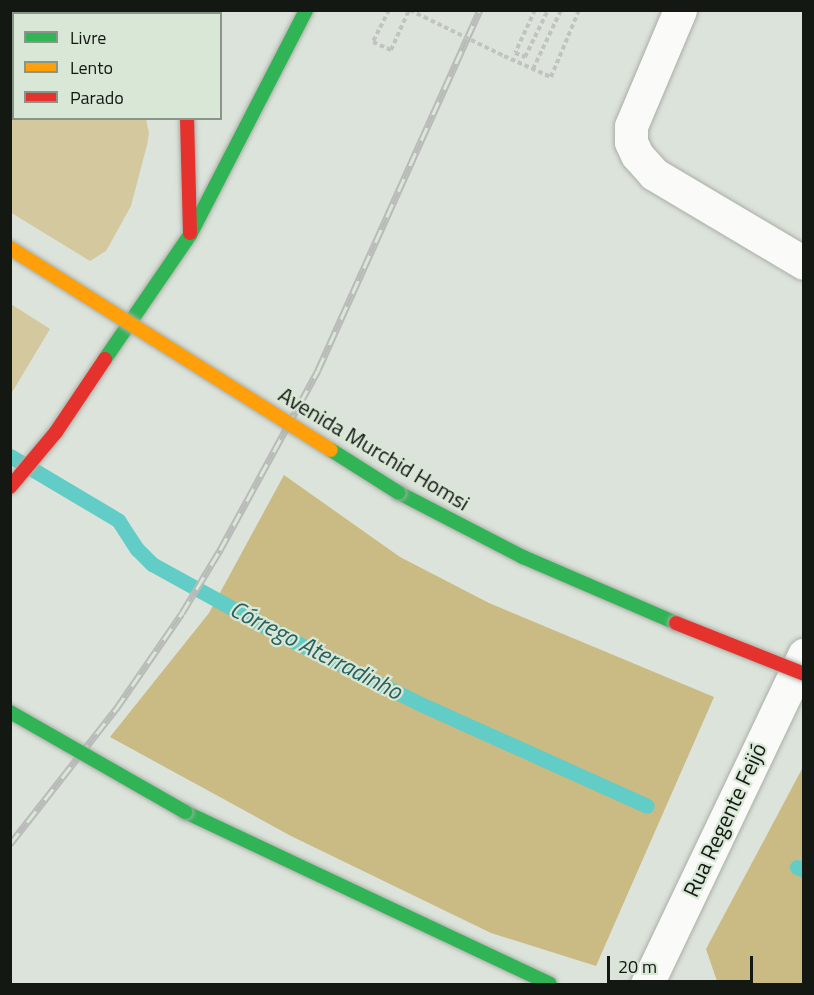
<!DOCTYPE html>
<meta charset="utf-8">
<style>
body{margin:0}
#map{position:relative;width:814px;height:995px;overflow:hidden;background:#dce3da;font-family:"Titillium Web",sans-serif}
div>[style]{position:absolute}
.green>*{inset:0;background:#d4c89e}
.forest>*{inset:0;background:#caba83}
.stream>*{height:15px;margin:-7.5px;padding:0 7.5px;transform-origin:7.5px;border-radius:7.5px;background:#62ccc7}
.path>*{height:4px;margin-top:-2px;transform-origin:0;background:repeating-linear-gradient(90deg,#c1c3c0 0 4.5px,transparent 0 7.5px)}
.roads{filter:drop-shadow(0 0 2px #a9aea7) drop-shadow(0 0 2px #a9aea7)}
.street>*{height:33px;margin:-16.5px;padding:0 16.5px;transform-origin:16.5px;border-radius:16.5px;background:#fafbf9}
.fast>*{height:14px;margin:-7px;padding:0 7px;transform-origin:7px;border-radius:7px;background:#30b455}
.slow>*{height:14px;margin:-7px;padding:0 7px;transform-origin:7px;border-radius:7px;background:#ff9f0a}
.jam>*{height:14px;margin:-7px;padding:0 7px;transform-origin:7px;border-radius:7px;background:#e5322d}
.rail>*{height:7px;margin-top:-3.5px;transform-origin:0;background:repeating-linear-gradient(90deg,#d9e7d6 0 14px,#b9bbb9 0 28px);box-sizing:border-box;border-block:2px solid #b9bbb9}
.path-bridge>*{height:4px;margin-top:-2px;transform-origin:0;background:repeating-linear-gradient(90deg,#c1c3c0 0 4.5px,transparent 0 7.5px)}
.bridges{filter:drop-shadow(0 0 2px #a9aea7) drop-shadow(0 0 2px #a9aea7)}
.fast-bridge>*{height:14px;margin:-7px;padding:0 7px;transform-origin:7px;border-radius:7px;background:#30b455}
.slow-bridge>*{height:14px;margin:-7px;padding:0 7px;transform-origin:7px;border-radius:7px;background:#ff9f0a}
.jam-bridge>*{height:14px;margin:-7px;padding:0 7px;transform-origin:7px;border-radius:7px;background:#e5322d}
span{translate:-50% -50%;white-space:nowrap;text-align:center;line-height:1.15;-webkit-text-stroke:4.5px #d9e7d6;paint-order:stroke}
.street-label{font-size:22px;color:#131812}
.water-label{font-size:24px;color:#28615f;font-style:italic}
.frame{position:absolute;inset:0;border:12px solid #131812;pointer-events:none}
.legend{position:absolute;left:12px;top:12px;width:210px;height:108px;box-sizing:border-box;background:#d9e7d6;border:2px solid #8a9488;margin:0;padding:8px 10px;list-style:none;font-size:18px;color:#131812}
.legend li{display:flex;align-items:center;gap:12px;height:30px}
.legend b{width:30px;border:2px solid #8a9488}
.scale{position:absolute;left:607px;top:956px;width:146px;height:27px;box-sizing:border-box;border:3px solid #131812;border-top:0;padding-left:8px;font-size:18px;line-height:21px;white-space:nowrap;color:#131812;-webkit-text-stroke:4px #d9e7d6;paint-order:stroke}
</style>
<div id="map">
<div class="green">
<i style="clip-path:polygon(78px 11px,82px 13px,14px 14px,14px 118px,146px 119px,149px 133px,147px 145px,131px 206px,106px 251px,90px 261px,10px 212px,11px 11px)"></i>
<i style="clip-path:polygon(11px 304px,50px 329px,11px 394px)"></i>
</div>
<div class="forest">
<i style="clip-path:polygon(284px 475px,400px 557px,489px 603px,714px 697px,596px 966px,491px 933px,291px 836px,110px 737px,209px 613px)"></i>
<i style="clip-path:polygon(803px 767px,803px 984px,718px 984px,706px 949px)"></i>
</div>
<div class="stream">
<i style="left:10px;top:456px;width:126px;rotate:30.7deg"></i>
<i style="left:118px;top:520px;width:35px;rotate:57deg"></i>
<i style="left:137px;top:549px;width:21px;rotate:45deg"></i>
<i style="left:152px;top:564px;width:143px;rotate:28.9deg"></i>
<i style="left:277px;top:633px;width:165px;rotate:26.3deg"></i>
<i style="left:425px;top:706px;width:243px;rotate:24.2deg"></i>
<i style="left:797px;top:867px;width:8px;rotate:23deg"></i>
</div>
<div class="path">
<i style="left:389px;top:10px;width:36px;rotate:117deg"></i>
<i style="left:373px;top:42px;width:20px;rotate:24deg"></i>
<i style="left:391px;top:50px;width:44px;rotate:-65.8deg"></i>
<i style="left:410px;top:10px;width:16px;rotate:27deg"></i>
<i style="left:535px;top:10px;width:47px;rotate:114.9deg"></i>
<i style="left:515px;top:53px;width:11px;rotate:22deg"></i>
<i style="left:525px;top:57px;width:52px;rotate:-63.9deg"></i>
<i style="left:504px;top:56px;width:51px;rotate:24.1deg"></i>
<i style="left:551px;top:77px;width:73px;rotate:-67.3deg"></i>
<i style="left:533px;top:69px;width:65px;rotate:-64.6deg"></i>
</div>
<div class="roads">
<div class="street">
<i style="left:680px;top:10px;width:126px;rotate:112.9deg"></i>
<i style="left:631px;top:126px;width:16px;rotate:90deg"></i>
<i style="left:631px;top:142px;width:14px;rotate:65deg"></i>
<i style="left:637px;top:155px;width:25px;rotate:48deg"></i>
<i style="left:654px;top:174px;width:174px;rotate:30.7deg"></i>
<i style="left:647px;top:984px;width:365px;rotate:-64.5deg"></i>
</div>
<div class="fast">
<i style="left:105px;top:359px;width:150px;rotate:-55.6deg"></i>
<i style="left:190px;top:235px;width:253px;rotate:-62.7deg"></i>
<i style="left:399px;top:493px;width:140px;rotate:27.3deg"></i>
<i style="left:523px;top:557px;width:167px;rotate:23.3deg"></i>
<i style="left:185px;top:812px;width:403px;rotate:25.2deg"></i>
</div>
<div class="slow">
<i style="left:139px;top:10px;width:4px;rotate:63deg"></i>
</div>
<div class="jam">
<i style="left:187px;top:118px;width:115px;rotate:88.5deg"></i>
<i style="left:10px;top:487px;width:72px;rotate:-50.1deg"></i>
<i style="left:56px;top:432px;width:88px;rotate:-56.1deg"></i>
</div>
</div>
<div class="rail">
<i style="left:10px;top:844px;width:172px;rotate:-51.9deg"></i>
<i style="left:116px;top:709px;width:116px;rotate:-55.5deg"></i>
<i style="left:182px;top:613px;width:74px;rotate:-58.9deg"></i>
<i style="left:220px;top:550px;width:205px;rotate:-61.4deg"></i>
<i style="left:318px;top:370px;width:395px;rotate:-65.8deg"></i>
</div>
<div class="path-bridge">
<i style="left:424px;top:17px;width:89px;rotate:26deg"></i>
</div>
<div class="bridges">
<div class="fast-bridge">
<i style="left:331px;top:450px;width:80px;rotate:32.3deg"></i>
<i style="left:10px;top:712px;width:202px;rotate:29.7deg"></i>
</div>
<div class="slow-bridge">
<i style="left:10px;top:248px;width:379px;rotate:32.2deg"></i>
</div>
<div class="jam-bridge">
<i style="left:676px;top:623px;width:138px;rotate:21.7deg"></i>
</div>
</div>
<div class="street-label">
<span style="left:374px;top:449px;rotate:31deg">Avenida Murchid Homsi</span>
<span style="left:725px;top:820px;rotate:-65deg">Rua Regente Feijó</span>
</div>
<div class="water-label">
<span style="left:316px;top:650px;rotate:27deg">Córrego Aterradinho</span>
</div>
<div class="frame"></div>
<ul class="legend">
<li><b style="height:8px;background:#30b455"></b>Livre</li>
<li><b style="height:8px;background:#ff9f0a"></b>Lento</li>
<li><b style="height:8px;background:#e5322d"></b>Parado</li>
</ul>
<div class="scale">20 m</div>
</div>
